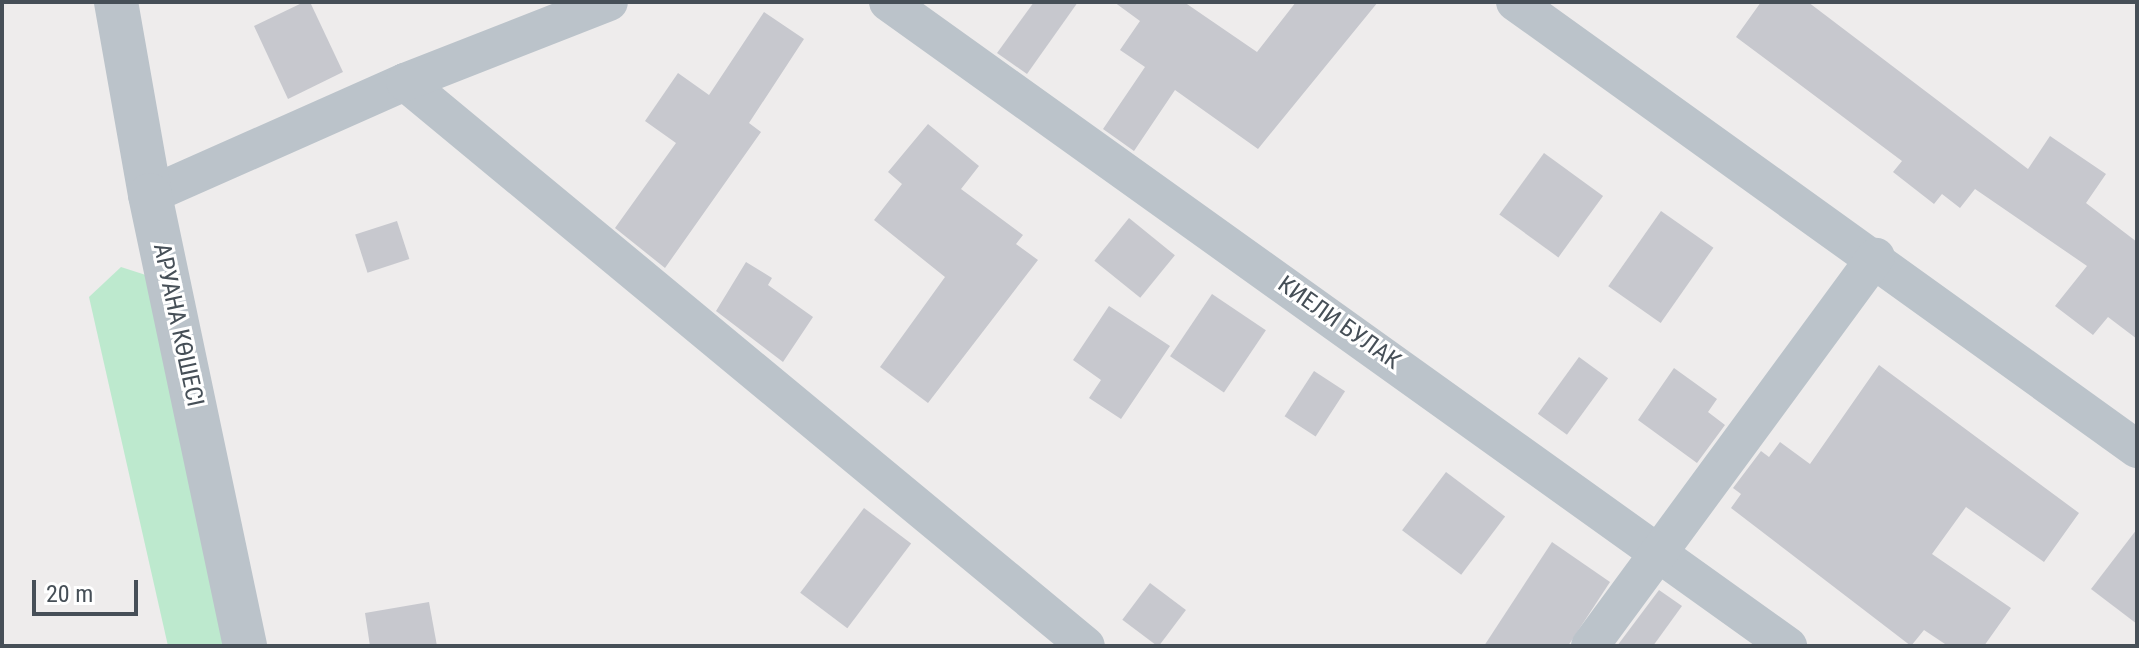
<!DOCTYPE html>
<meta charset="utf-8">
<style>
body{margin:0}
#map{position:relative;width:2139px;height:648px;overflow:hidden;background:#eeecec;font-family:"Roboto Condensed",sans-serif}
div>[style]{position:absolute}
.green>*{inset:0;background:#bde9ce}
.building>*{inset:0;background:#c7c8ce;transform-origin:0 0}
.minor>*{height:38px;margin:-19px;padding:0 19px;transform-origin:19px;border-radius:19px;background:#bbc3ca}
.tertiary>*{height:44px;margin:-22px;padding:0 22px;transform-origin:22px;border-radius:22px;background:#bbc3ca}
span{translate:-50% -50%;white-space:nowrap;text-align:center;line-height:1.15;-webkit-text-stroke:6px #fff;paint-order:stroke}
.street-label{font-size:24px;color:#464f57}
.frame{position:absolute;inset:0;border:4px solid #464f57;pointer-events:none}
.scale{position:absolute;left:32px;top:580px;width:106px;height:36px;box-sizing:border-box;border:4px solid #464f57;border-top:0;padding-left:10px;font-size:24px;line-height:28px;white-space:nowrap;color:#464f57;-webkit-text-stroke:6px #fff;paint-order:stroke}
</style>
<div id="map">
<div class="green">
<i style="clip-path:polygon(121px 267px,155px 278px,229px 646px,168px 646px,89px 297px)"></i>
</div>
<div class="building">
<i style="clip-path:polygon(304px 2px,310px 2px,343px 72px,288px 99px,254px 26px)"></i>
<i style="clip-path:polygon(1034px 2px,1078px 2px,1027px 74px,997px 53px)"></i>
<i style="clip-path:polygon(1114px 2px,1184px 2px,1257px 52px,1296px 2px,1378px 2px,1258px 149px,1175px 90px,1134px 151px,1103px 129px,1145px 67px,1120px 50px,1140px 21px)"></i>
<i style="clip-path:polygon(1761px 2px,1808px 2px,2028px 169px,2050px 136px,2106px 174px,2086px 203px,2137px 242px,2137px 339px,2108px 317px,2093px 335px,2055px 306px,2087px 266px,1975px 189px,1960px 208px,1942px 194px,1934px 204px,1893px 172px,1902px 161px,1736px 37px)"></i>
<i style="clip-path:polygon(764px 12px,804px 39px,749px 123px,761px 132px,665px 268px,615px 228px,676px 143px,645px 121px,678px 73px,709px 95px)"></i>
<i style="clip-path:polygon(928px 124px,979px 166px,961px 189px,1023px 235px,1016px 244px,1038px 260px,928px 403px,880px 367px,945px 277px,874px 220px,902px 184px,888px 172px)"></i>
<i style="left:1544px;top:153px;width:73px;height:76px;rotate:36deg"></i>
<i style="left:1661px;top:211px;width:64px;height:92px;rotate:35deg"></i>
<i style="left:1129px;top:218px;width:59px;height:55px;rotate:39deg"></i>
<i style="left:397px;top:221px;width:40px;height:44px;rotate:72deg"></i>
<i style="clip-path:polygon(746px 262px,772px 278px,768px 285px,813px 317px,783px 362px,716px 311px)"></i>
<i style="left:1212px;top:294px;width:65px;height:75px;rotate:34deg"></i>
<i style="clip-path:polygon(1109px 306px,1170px 346px,1121px 419px,1089px 398px,1101px 380px,1073px 360px)"></i>
<i style="left:1579px;top:357px;width:36px;height:70px;rotate:36deg"></i>
<i style="clip-path:polygon(1879px 365px,2079px 513px,2044px 562px,1966px 507px,1932px 554px,2011px 608px,1984px 646px,1948px 646px,1924px 630px,1911px 646px,1731px 508px,1741px 494px,1733px 488px,1761px 451px,1769px 457px,1780px 442px,1810px 464px)"></i>
<i style="clip-path:polygon(1674px 368px,1717px 399px,1708px 412px,1725px 425px,1697px 463px,1638px 420px)"></i>
<i style="left:1314px;top:371px;width:37px;height:54px;rotate:33deg"></i>
<i style="left:1446px;top:472px;width:74px;height:73px;rotate:37deg"></i>
<i style="left:864px;top:508px;width:59px;height:106px;rotate:37deg"></i>
<i style="clip-path:polygon(2137px 529px,2137px 624px,2091px 589px)"></i>
<i style="clip-path:polygon(1552px 542px,1610px 582px,1568px 646px,1484px 646px)"></i>
<i style="left:1150px;top:583px;width:45px;height:46px;rotate:37deg"></i>
<i style="clip-path:polygon(1659px 590px,1682px 606px,1653px 646px,1617px 646px)"></i>
<i style="clip-path:polygon(429px 602px,437px 646px,370px 646px,365px 613px)"></i>
</div>
<div class="minor">
<i style="left:888px;top:2px;width:1107px;rotate:35.59deg"></i>
<i style="left:1515px;top:2px;width:766px;rotate:35.7deg"></i>
<i style="left:405px;top:82px;width:884px;rotate:39.63deg"></i>
<i style="left:150px;top:195px;width:279px;rotate:-23.9deg"></i>
<i style="left:405px;top:82px;width:219px;rotate:-21.4deg"></i>
<i style="left:1590px;top:646px;width:483px;rotate:-53.7deg"></i>
</div>
<div class="tertiary">
<i style="left:116px;top:2px;width:196px;rotate:80deg"></i>
<i style="left:150px;top:195px;width:461px;rotate:78.1deg"></i>
</div>
<div class="street-label">
<span style="left:1339px;top:323px;rotate:35deg">КИЕЛИ БУЛАК</span>
<span style="left:178px;top:325px;rotate:78deg">АРУАНА КӨШЕСІ</span>
</div>
<div class="frame"></div>
<div class="scale">20 m</div>
</div>
